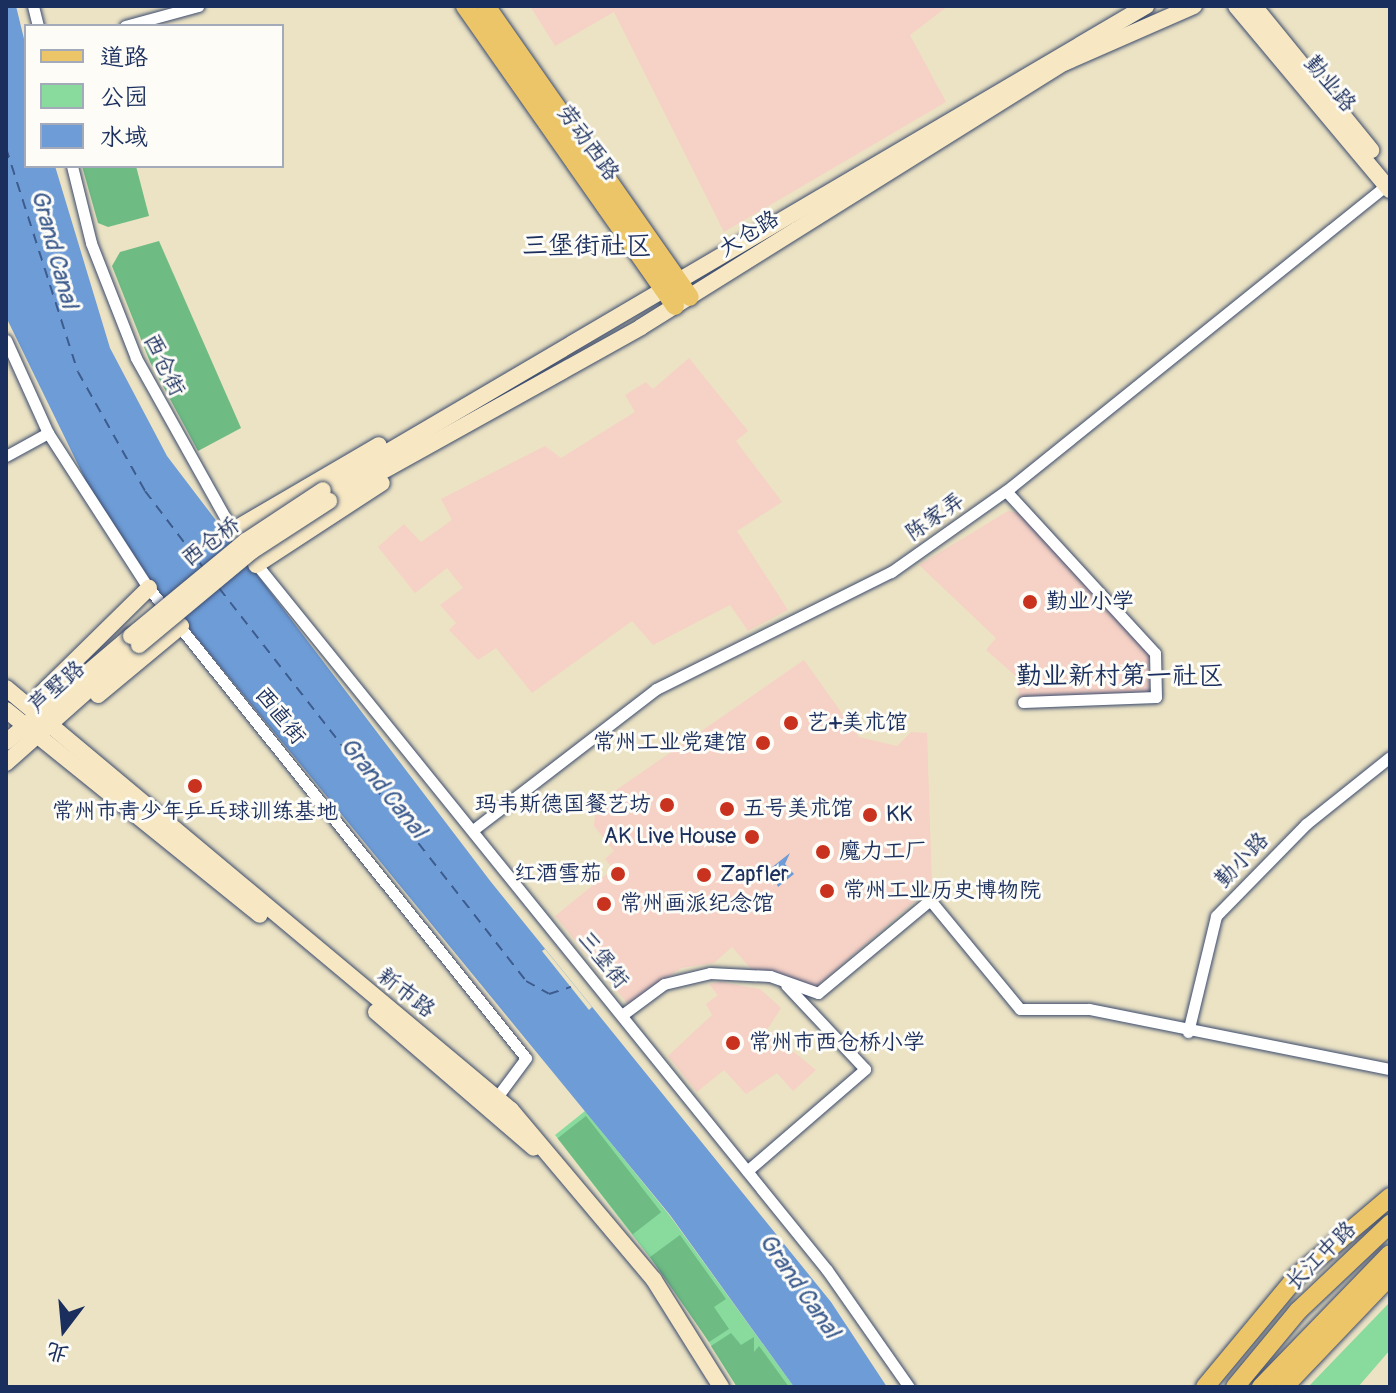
<!DOCTYPE html>
<meta charset="utf-8">
<style>
body{margin:0}
#map{position:relative;width:1396px;height:1393px;overflow:hidden;background:#ece3c4;font-family:Pangolin,"LXGW WenKai TC",sans-serif}
div>[style]{position:absolute}
.built>*{inset:0;background:#f6d1c5}
.green>*{inset:0;background:#88db9d}
.forest>*{inset:0;background:#6ebb84;transform-origin:0 0}
.water>*{inset:0;background:#6e9cd6}
.pier>*{inset:0;background:#ece3c4}
.ferry>*{height:2px;margin-top:-1px;transform-origin:0;background:repeating-linear-gradient(90deg,#3c5b8e 0 10px,transparent 0 18px)}
.roads{filter:drop-shadow(0 0 2px #3a4a6d) drop-shadow(0 0 2px #3a4a6d)}
.street>*{height:11px;margin:-5.5px;padding:0 5.5px;transform-origin:5.5px;border-radius:5.5px;background:#fff}
.secondary>*{height:16px;margin:-8px;padding:0 8px;transform-origin:8px;border-radius:8px;background:#f7e8c3}
.primary>*{height:18px;margin:-9px;padding:0 9px;transform-origin:9px;border-radius:9px;background:#ecc569}
.bridges{filter:drop-shadow(0 0 2px #3a4a6d) drop-shadow(0 0 2px #3a4a6d)}
.secondary-bridge>*{height:16px;margin:-8px;padding:0 8px;transform-origin:8px;border-radius:8px;background:#f7e8c3}
.dots>*{width:22px;height:22px;translate:-50% -50%;box-sizing:border-box;border:4px solid #fdfcf7;border-radius:50%}
span{translate:-50% -50%;white-space:nowrap;text-align:center;line-height:1.15;-webkit-text-stroke:6px #fdfcf7;paint-order:stroke}
.street-label{font-size:22px;color:#1b2f5e}
.poi-label{font-size:22px;color:#1b2f5e}
.left{translate:0 -50%;text-align:left}
.right{translate:-100% -50%;text-align:right}
.water-label{font-size:24px;color:#3c5b8e;font-style:italic}
.quarter-label{font-size:26px;color:#1b2f5e}
.frame{position:absolute;inset:0;border:8px solid #1b2f5e;pointer-events:none}
.legend{position:absolute;left:24px;top:24px;width:260px;height:144px;box-sizing:border-box;background:#fdfcf7;border:2px solid #a3aaba;margin:0;padding:10px 14px;list-style:none;font-size:24px;color:#1b2f5e}
.legend li{display:flex;align-items:center;gap:16px;height:40px}
.legend b{width:40px;border:2px solid #a3aaba}
.north{position:absolute;left:24px;top:1289px;width:80px;height:80px;-webkit-text-stroke:6px #fdfcf7;paint-order:stroke;rotate:196deg;font-size:22px;font-weight:700;line-height:32px;text-align:center;color:#1b2f5e}
.north::after{content:'';display:block;margin:auto;width:28px;height:36px;background:#1b2f5e;clip-path:polygon(50% 0,100% 100%,50% 72%,0 100%)}
</style>
<div id="map">
<div class="built">
<i style="clip-path:polygon(530px 6px,948px 6px,910px 35px,946px 102px,724px 232px,614px 12px,555px 46px)"></i>
<i style="clip-path:polygon(689px 358px,748px 431px,736px 441px,782px 502px,737px 531px,788px 610px,748px 631px,730px 605px,653px 645px,632px 621px,532px 693px,496px 648px,478px 660px,449px 630px,456px 623px,440px 605px,463px 588px,447px 568px,415px 593px,378px 547px,404px 524px,421px 542px,452px 520px,441px 499px,545px 446px,561px 458px,635px 412px,625px 395px,646px 382px,653px 389px)"></i>
<i style="clip-path:polygon(1008px 511px,1019px 513px,1149px 652px,1150px 692px,1019px 699px,1018px 678px,986px 650px,996px 638px,919px 565px)"></i>
<i style="clip-path:polygon(804px 660px,859px 737px,897px 746px,911px 732px,927px 733px,932px 886px,815px 988px,752px 970px,732px 947px,714px 963px,681px 968px,628px 1004px,555px 916px,613px 869px,605px 859px,614px 851px,594px 826px,596px 804px)"></i>
<i style="clip-path:polygon(721px 982px,760px 989px,781px 1008px,767px 1030px,816px 1070px,793px 1091px,777px 1073px,746px 1094px,724px 1070px,697px 1092px,668px 1056px,712px 1015px,706px 1004px,718px 995px,709px 984px)"></i>
</div>
<div class="green">
<i style="clip-path:polygon(585px 1111px,670px 1216px,794px 1387px,737px 1387px,682px 1299px,555px 1135px)"></i>
<i style="clip-path:polygon(1390px 1302px,1390px 1350px,1358px 1387px,1308px 1387px)"></i>
</div>
<div class="forest">
<i style="clip-path:polygon(82px 166px,136px 166px,149px 216px,108px 227px,98px 223px)"></i>
<i style="clip-path:polygon(159px 241px,241px 428px,198px 451px,150px 362px,112px 266px,120px 252px)"></i>
<i style="left:586px;top:1116px;width:122px;height:36px;rotate:52deg"></i>
<i style="clip-path:polygon(680px 1235px,726px 1299px,714px 1307px,729px 1329px,709px 1342px,650px 1257px)"></i>
<i style="clip-path:polygon(731px 1333px,741px 1345px,754px 1337px,754px 1352px,759px 1346px,789px 1387px,737px 1387px,711px 1346px)"></i>
</div>
<div class="water">
<i style="clip-path:polygon(6px 6px,16px 6px,26px 47px,26px 166px,55px 166px,110px 348px,167px 456px,491px 882px,831px 1302px,887px 1387px,794px 1387px,670px 1215px,155px 587px,86px 481px,6px 317px)"></i>
<i style="clip-path:polygon(790px 853px,785px 864px,794px 874px,778px 887px,771px 868px)"></i>
</div>
<div class="pier">
<i style="clip-path:polygon(545px 949px,592px 1007px,589px 1010px,542px 951px)"></i>
</div>
<div class="ferry">
<i style="left:6px;top:148px;width:235px;rotate:72.2deg"></i>
<i style="left:78px;top:372px;width:137px;rotate:60.6deg"></i>
<i style="left:145px;top:491px;width:96px;rotate:52.7deg"></i>
<i style="left:219px;top:588px;width:499px;rotate:52deg"></i>
<i style="left:526px;top:981px;width:26px;rotate:29deg"></i>
<i style="left:549px;top:994px;width:23px;rotate:-18deg"></i>
</div>
<div class="roads">
<div class="street">
<i style="left:33px;top:6px;width:21px;rotate:76deg"></i>
<i style="left:125px;top:26px;width:76px;rotate:-15.3deg"></i>
<i style="left:72px;top:166px;width:79px;rotate:76.1deg"></i>
<i style="left:91px;top:243px;width:123px;rotate:68.6deg"></i>
<i style="left:136px;top:358px;width:205px;rotate:60.8deg"></i>
<i style="left:6px;top:340px;width:102px;rotate:65.7deg"></i>
<i style="left:48px;top:433px;width:182px;rotate:57.1deg"></i>
<i style="left:147px;top:586px;width:605px;rotate:51.24deg"></i>
<i style="left:526px;top:1058px;width:49px;rotate:126.6deg"></i>
<i style="left:6px;top:456px;width:48px;rotate:-28.7deg"></i>
<i style="left:1006px;top:491px;width:220px;rotate:47.4deg"></i>
<i style="left:1155px;top:653px;width:44px;rotate:88.7deg"></i>
<i style="left:1156px;top:697px;width:133px;rotate:177.8deg"></i>
<i style="left:253px;top:560px;width:913px;rotate:51.05deg"></i>
<i style="left:827px;top:1270px;width:143px;rotate:55deg"></i>
<i style="left:473px;top:830px;width:231px;rotate:-37.6deg"></i>
<i style="left:656px;top:689px;width:263px;rotate:-26.5deg"></i>
<i style="left:891px;top:572px;width:147px;rotate:-35.3deg"></i>
<i style="left:1011px;top:487px;width:486px;rotate:-38.8deg"></i>
<i style="left:622px;top:1015px;width:52px;rotate:-36.4deg"></i>
<i style="left:664px;top:984px;width:47px;rotate:-13.4deg"></i>
<i style="left:710px;top:973px;width:60px;rotate:2.9deg"></i>
<i style="left:770px;top:976px;width:51px;rotate:19.5deg"></i>
<i style="left:818px;top:993px;width:146px;rotate:-39.7deg"></i>
<i style="left:930px;top:900px;width:141px;rotate:50.5deg"></i>
<i style="left:1020px;top:1009px;width:69px"></i>
<i style="left:1089px;top:1009px;width:307px;rotate:11.3deg"></i>
<i style="left:1188px;top:1032px;width:119px;rotate:-76.4deg"></i>
<i style="left:1216px;top:916px;width:129px;rotate:-45.6deg"></i>
<i style="left:1306px;top:824px;width:107px;rotate:-38.6deg"></i>
<i style="left:747px;top:1171px;width:156px;rotate:-40.8deg"></i>
<i style="left:865px;top:1069px;width:115px;rotate:-133.2deg"></i>
</div>
<div class="secondary">
<i style="left:1236px;top:6px;width:240px;rotate:50.1deg"></i>
<i style="left:1254px;top:6px;width:186px;rotate:50.9deg"></i>
<i style="left:323px;top:490px;width:955px;rotate:-30.46deg"></i>
<i style="left:329px;top:501px;width:357px;rotate:-29.1deg"></i>
<i style="left:641px;top:327px;width:499px;rotate:-32deg"></i>
<i style="left:1064px;top:63px;width:142px;rotate:-23.7deg"></i>
<i style="left:232px;top:531px;width:170px;rotate:-30.3deg"></i>
<i style="left:256px;top:565px;width:150px;rotate:-33.1deg"></i>
<i style="left:6px;top:688px;width:658px;rotate:39.88deg"></i>
<i style="left:511px;top:1110px;width:222px;rotate:49.9deg"></i>
<i style="left:654px;top:1280px;width:126px;rotate:57.9deg"></i>
<i style="left:98px;top:695px;width:108px;rotate:-39.7deg"></i>
<i style="left:6px;top:710px;width:326px;rotate:38.9deg"></i>
<i style="left:39px;top:714px;width:21px;rotate:-82deg"></i>
<i style="left:42px;top:693px;width:150px;rotate:-44.5deg"></i>
<i style="left:6px;top:742px;width:164px;rotate:-40.3deg"></i>
<i style="left:6px;top:763px;width:178px;rotate:-41.6deg"></i>
<i style="left:376px;top:1012px;width:208px;rotate:40.7deg"></i>
</div>
<div class="primary">
<i style="left:465px;top:6px;width:366px;rotate:55deg"></i>
<i style="left:486px;top:6px;width:355px;rotate:55deg"></i>
<i style="left:1205px;top:1387px;width:144px;rotate:-50.3deg"></i>
<i style="left:1297px;top:1276px;width:122px;rotate:-40.3deg"></i>
<i style="left:1235px;top:1387px;width:99px;rotate:-50.3deg"></i>
<i style="left:1298px;top:1311px;width:127px;rotate:-43.4deg"></i>
<i style="left:1261px;top:1387px;width:185px;rotate:-45.9deg"></i>
<i style="left:1284px;top:1387px;width:153px;rotate:-46.3deg"></i>
</div>
</div>
<div class="bridges">
<div class="secondary-bridge">
<i style="left:131px;top:636px;width:149px;rotate:-39.6deg"></i>
<i style="left:246px;top:541px;width:92px;rotate:-33.5deg"></i>
<i style="left:139px;top:645px;width:147px;rotate:-39.8deg"></i>
<i style="left:252px;top:551px;width:92px;rotate:-33deg"></i>
</div>
</div>
<div class="dots">
<i style="left:1030px;top:602px;background:#c8321e"></i>
<i style="left:791px;top:723px;background:#c8321e"></i>
<i style="left:763px;top:743px;background:#c8321e"></i>
<i style="left:195px;top:786px;background:#c8321e"></i>
<i style="left:667px;top:805px;background:#c8321e"></i>
<i style="left:727px;top:809px;background:#c8321e"></i>
<i style="left:870px;top:815px;background:#c8321e"></i>
<i style="left:752px;top:837px;background:#c8321e"></i>
<i style="left:823px;top:852px;background:#c8321e"></i>
<i style="left:618px;top:874px;background:#c8321e"></i>
<i style="left:704px;top:875px;background:#c8321e"></i>
<i style="left:827px;top:891px;background:#c8321e"></i>
<i style="left:604px;top:904px;background:#c8321e"></i>
<i style="left:733px;top:1043px;background:#c8321e"></i>
</div>
<div class="street-label">
<span style="left:1330px;top:84px;rotate:50deg">勤业路</span>
<span style="left:588px;top:143px;rotate:54deg">劳动西路</span>
<span style="left:749px;top:234px;rotate:-32deg">大仓路</span>
<span style="left:164px;top:365px;rotate:64deg">西仓街</span>
<span style="left:935px;top:517px;rotate:-35deg">陈家弄</span>
<span style="left:211px;top:542px;rotate:-37deg">西仓桥</span>
<span style="left:57px;top:687px;rotate:-41deg">芦墅路</span>
<span style="left:280px;top:716px;rotate:51deg">西直街</span>
<span style="left:1242px;top:860px;rotate:-46deg">勤小路</span>
<span style="left:603px;top:960px;rotate:51deg">三堡街</span>
<span style="left:406px;top:993px;rotate:38deg">新市路</span>
<span style="left:1321px;top:1256px;rotate:-44deg">长江中路</span>
</div>
<div class="poi-label">
<span class="left" style="left:1046px;top:602px">勤业小学</span>
<span class="left" style="left:807px;top:723px">艺+美术馆</span>
<span class="right" style="left:747px;top:743px">常州工业党建馆</span>
<span class="right" style="left:651px;top:805px">玛韦斯德国餐艺坊</span>
<span class="left" style="left:743px;top:809px">五号美术馆</span>
<span style="left:195px;top:812px">常州市青少年乒乓球训练基地</span>
<span class="left" style="left:886px;top:815px">KK</span>
<span class="right" style="left:736px;top:837px">AK Live House</span>
<span class="left" style="left:839px;top:852px">魔力工厂</span>
<span class="right" style="left:602px;top:874px">红酒雪茄</span>
<span class="left" style="left:720px;top:875px">Zapfler</span>
<span class="left" style="left:843px;top:891px">常州工业历史博物院</span>
<span class="left" style="left:620px;top:904px">常州画派纪念馆</span>
<span class="left" style="left:749px;top:1043px">常州市西仓桥小学</span>
</div>
<div class="water-label">
<span style="left:54px;top:249px;rotate:75deg">Grand Canal</span>
<span style="left:383px;top:788px;rotate:51deg">Grand Canal</span>
<span style="left:799px;top:1286px;rotate:55deg">Grand Canal</span>
</div>
<div class="quarter-label">
<span style="left:587px;top:247px">三堡街社区</span>
<span style="left:1120px;top:677px">勤业新村第一社区</span>
</div>
<div class="frame"></div>
<ul class="legend">
<li><b style="height:10px;background:#ecc569"></b>道路</li>
<li><b style="height:22px;background:#88db9d"></b>公园</li>
<li><b style="height:22px;background:#6e9cd6"></b>水域</li>
</ul>
<div class="north">北</div>
</div>
